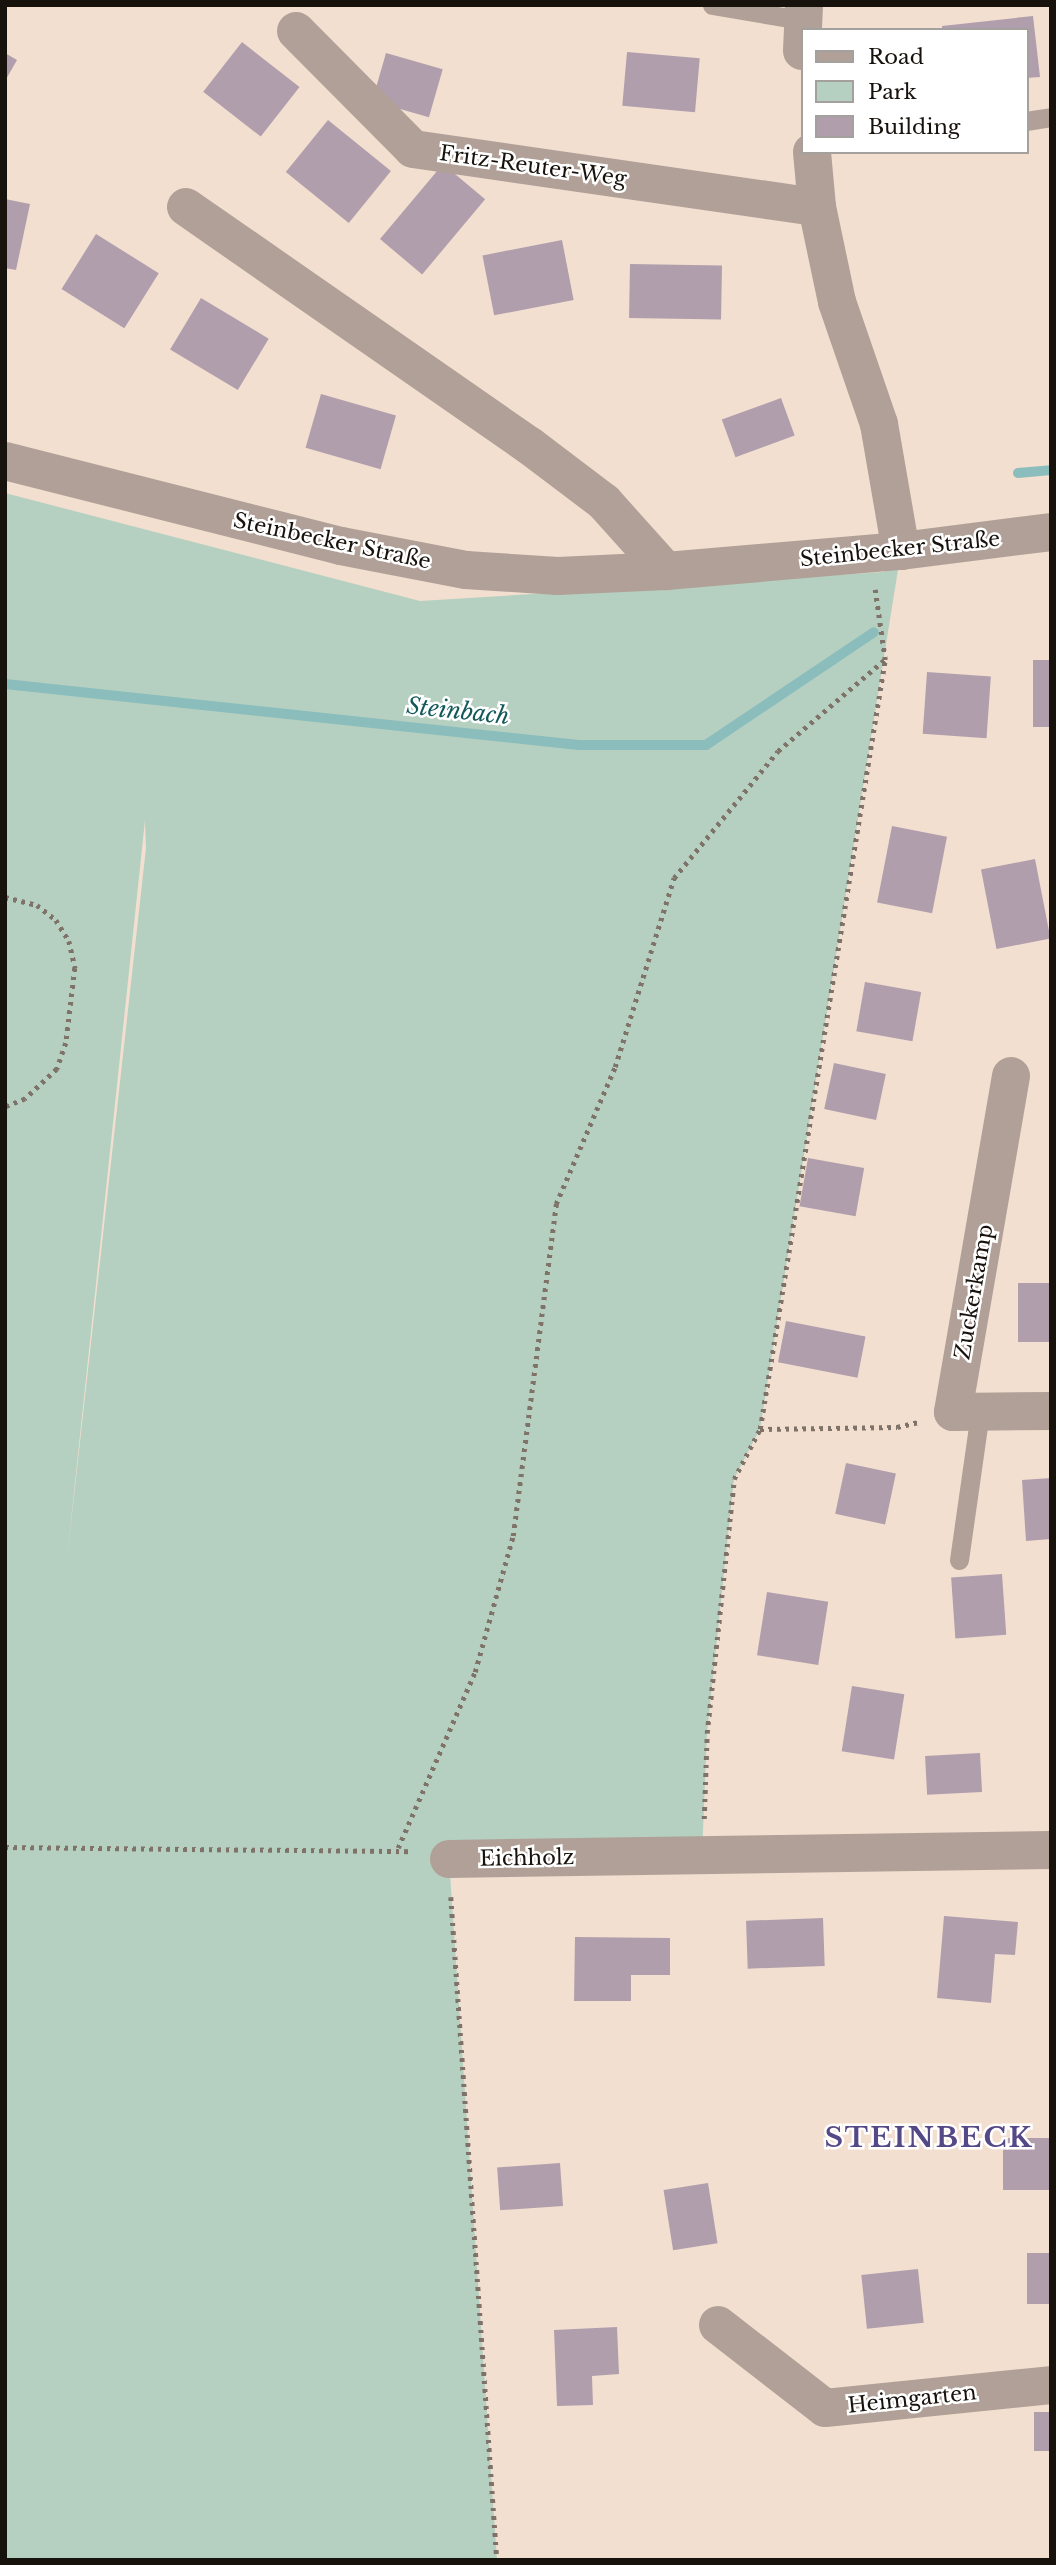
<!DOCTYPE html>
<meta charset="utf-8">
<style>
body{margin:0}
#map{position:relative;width:1056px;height:2565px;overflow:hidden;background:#f2dfd0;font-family:"Libre Baskerville",serif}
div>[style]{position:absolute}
.green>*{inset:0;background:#b5d0c0}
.stream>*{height:10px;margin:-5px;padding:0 5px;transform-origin:5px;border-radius:5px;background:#8bbdbd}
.building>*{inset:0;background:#b19ead;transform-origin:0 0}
.path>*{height:4.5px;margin-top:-2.25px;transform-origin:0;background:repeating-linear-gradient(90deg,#7f7369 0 3.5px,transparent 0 8.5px)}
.service>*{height:19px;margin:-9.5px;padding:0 9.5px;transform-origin:9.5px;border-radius:9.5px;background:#b0a097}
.minor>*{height:38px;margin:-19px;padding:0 19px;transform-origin:19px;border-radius:19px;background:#b0a097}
.tertiary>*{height:38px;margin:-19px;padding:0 19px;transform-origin:19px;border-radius:19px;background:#b0a097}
span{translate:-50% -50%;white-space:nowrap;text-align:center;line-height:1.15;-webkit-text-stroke:5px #fff;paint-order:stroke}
.street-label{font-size:21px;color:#18120d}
.water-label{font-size:23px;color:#13595a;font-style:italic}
.district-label{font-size:28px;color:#544886;font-weight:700;letter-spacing:2px}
.frame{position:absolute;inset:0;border:7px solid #18120d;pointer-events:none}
.legend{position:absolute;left:801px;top:28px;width:228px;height:126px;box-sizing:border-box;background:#fff;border:2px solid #a3a09e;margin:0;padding:9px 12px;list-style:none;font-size:21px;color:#18120d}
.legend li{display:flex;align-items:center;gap:14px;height:35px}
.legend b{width:35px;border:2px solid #a3a09e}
</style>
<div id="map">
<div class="green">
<i style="clip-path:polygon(evenodd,5px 493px,420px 601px,884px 572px,901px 551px,760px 1429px,734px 1479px,707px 1733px,702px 1855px,449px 1859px,497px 2560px,5px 2560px,5px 493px,145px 820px,146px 848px,68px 1550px,68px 1549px,145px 820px)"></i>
</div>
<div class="stream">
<i style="left:1018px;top:473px;width:33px;rotate:-5deg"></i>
<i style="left:5px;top:684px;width:577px;rotate:6.07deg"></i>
<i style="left:579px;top:745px;width:127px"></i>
<i style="left:706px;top:745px;width:202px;rotate:-33.9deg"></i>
</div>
<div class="building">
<i style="clip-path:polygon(1033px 16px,1040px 77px,1026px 78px,1026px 30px,942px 30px,942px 26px)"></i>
<i style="left:242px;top:42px;width:73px;height:63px;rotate:38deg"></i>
<i style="left:627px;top:52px;width:73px;height:54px;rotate:5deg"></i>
<i style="clip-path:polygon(5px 53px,17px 60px,5px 81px)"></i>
<i style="left:386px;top:53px;width:59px;height:50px;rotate:16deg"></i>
<i style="left:328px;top:120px;width:81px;height:67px;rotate:39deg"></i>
<i style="left:443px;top:164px;width:55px;height:98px;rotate:40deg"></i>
<i style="clip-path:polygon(5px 199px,30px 204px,16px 270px,5px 268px)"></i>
<i style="left:96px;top:234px;width:74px;height:65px;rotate:32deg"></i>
<i style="left:562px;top:240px;width:61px;height:81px;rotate:79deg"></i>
<i style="left:630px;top:264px;width:92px;height:54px;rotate:1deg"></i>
<i style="left:201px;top:298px;width:79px;height:60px;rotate:31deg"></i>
<i style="left:321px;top:394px;width:78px;height:56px;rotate:16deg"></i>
<i style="left:781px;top:398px;width:40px;height:63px;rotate:70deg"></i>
<i style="left:1033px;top:660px;width:18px;height:67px"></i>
<i style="left:927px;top:672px;width:64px;height:62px;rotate:4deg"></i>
<i style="left:892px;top:826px;width:56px;height:78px;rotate:11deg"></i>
<i style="left:1035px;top:859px;width:81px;height:55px;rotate:79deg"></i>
<i style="left:865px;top:982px;width:57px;height:50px;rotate:10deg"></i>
<i style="left:834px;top:1063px;width:53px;height:47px;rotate:12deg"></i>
<i style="left:808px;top:1158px;width:57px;height:49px;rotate:10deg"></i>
<i style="left:1051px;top:1283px;width:59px;height:33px;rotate:90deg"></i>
<i style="left:786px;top:1321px;width:81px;height:42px;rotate:11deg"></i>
<i style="left:846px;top:1463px;width:51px;height:52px;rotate:12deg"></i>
<i style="clip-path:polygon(1051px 1478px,1051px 1539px,1026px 1541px,1022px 1480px)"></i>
<i style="left:1002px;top:1574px;width:61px;height:51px;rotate:86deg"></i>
<i style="left:767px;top:1592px;width:62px;height:64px;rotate:9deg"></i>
<i style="left:852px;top:1686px;width:53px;height:66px;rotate:9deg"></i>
<i style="left:980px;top:1753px;width:39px;height:55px;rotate:87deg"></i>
<i style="clip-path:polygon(944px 1916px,1018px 1922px,1015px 1955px,995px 1954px,991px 2003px,937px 1998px)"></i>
<i style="left:823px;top:1918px;width:48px;height:77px;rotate:88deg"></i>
<i style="clip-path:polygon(575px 1937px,670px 1938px,670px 1975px,631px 1975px,631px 2001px,574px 2001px)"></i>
<i style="left:1003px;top:2138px;width:48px;height:52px"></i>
<i style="left:560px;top:2163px;width:43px;height:63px;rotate:86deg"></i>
<i style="left:708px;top:2183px;width:61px;height:45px;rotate:81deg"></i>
<i style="left:1051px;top:2253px;width:51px;height:24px;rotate:90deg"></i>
<i style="left:918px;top:2269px;width:54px;height:57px;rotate:84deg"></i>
<i style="clip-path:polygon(617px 2327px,619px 2374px,592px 2376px,593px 2405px,557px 2406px,554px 2330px)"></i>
<i style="left:1034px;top:2412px;width:17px;height:39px"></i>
</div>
<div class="path">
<i style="left:5px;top:897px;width:33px;rotate:14deg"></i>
<i style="left:37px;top:905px;width:24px;rotate:38deg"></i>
<i style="left:56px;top:920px;width:25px;rotate:58deg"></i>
<i style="left:69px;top:941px;width:28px;rotate:77deg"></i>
<i style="left:75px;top:968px;width:76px;rotate:96.8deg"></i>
<i style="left:66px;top:1043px;width:28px;rotate:109deg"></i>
<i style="left:57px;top:1069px;width:44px;rotate:136.8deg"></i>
<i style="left:25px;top:1099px;width:22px;rotate:158deg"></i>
<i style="left:760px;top:1429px;width:137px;rotate:-0.8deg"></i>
<i style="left:897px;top:1427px;width:22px;rotate:-13deg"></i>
<i style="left:704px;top:1819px;width:86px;rotate:-88deg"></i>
<i style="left:707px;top:1733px;width:255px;rotate:-83.9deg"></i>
<i style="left:734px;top:1479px;width:56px;rotate:-62.5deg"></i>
<i style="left:760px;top:1429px;width:779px;rotate:-80.77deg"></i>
<i style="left:885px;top:660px;width:71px;rotate:-98.1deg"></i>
<i style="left:5px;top:1847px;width:408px;rotate:0.6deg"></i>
<i style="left:398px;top:1848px;width:192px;rotate:-66.4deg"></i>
<i style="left:475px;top:1672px;width:141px;rotate:-74.4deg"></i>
<i style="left:513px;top:1536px;width:335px;rotate:-82.6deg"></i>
<i style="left:556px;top:1204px;width:149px;rotate:-66.7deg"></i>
<i style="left:615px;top:1067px;width:198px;rotate:-72.7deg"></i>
<i style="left:674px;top:878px;width:164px;rotate:-50.7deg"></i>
<i style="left:778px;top:751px;width:140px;rotate:-40.6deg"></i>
<i style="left:451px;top:1897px;width:665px;rotate:86.03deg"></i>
</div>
<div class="service">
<i style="left:712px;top:5px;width:91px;rotate:9.5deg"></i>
<i style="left:1026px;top:121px;width:25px;rotate:-9deg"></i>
<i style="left:959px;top:1560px;width:149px;rotate:-81.9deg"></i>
</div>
<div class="minor">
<i style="left:296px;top:31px;width:166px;rotate:45.2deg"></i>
<i style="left:413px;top:149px;width:408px;rotate:8.2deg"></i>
<i style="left:802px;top:51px;width:46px;rotate:-87.5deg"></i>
<i style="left:812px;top:152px;width:55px;rotate:84.8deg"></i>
<i style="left:817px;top:207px;width:97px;rotate:78.1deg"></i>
<i style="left:837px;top:302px;width:129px;rotate:71deg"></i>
<i style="left:879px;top:424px;width:129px;rotate:80.2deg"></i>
<i style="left:186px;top:207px;width:419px;rotate:34.8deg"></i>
<i style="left:530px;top:446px;width:93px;rotate:37.1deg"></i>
<i style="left:604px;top:502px;width:93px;rotate:48.1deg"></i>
<i style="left:1011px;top:1076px;width:341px;rotate:99.8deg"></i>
<i style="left:953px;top:1412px;width:98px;rotate:-0.6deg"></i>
<i style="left:449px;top:1859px;width:602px;rotate:-0.86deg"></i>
<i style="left:718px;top:2325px;width:135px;rotate:37.8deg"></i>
<i style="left:825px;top:2408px;width:227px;rotate:-5.8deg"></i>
</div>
<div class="tertiary">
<i style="left:5px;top:461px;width:347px;rotate:14.2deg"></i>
<i style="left:341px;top:546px;width:127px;rotate:10.9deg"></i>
<i style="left:466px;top:570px;width:92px;rotate:3.7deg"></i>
<i style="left:558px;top:576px;width:108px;rotate:-2.7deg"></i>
<i style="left:666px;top:571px;width:236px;rotate:-4.9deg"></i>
<i style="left:901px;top:551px;width:151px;rotate:-7.2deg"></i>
</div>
<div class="street-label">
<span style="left:533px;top:166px;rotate:8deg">Fritz-Reuter-Weg</span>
<span style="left:332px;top:541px;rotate:12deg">Steinbecker Straße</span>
<span style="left:900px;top:549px;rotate:-6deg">Steinbecker Straße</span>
<span style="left:974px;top:1292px;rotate:-80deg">Zuckerkamp</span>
<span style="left:527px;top:1858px;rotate:-1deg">Eichholz</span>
<span style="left:912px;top:2399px;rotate:-6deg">Heimgarten</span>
</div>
<div class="water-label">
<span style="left:458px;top:711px;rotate:6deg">Steinbach</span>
</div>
<div class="district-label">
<span style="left:929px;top:2138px">STEINBECK</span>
</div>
<div class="frame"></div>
<ul class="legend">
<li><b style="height:9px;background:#b0a097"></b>Road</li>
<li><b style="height:19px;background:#b5d0c0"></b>Park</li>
<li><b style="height:19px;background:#b19ead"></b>Building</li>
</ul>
</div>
